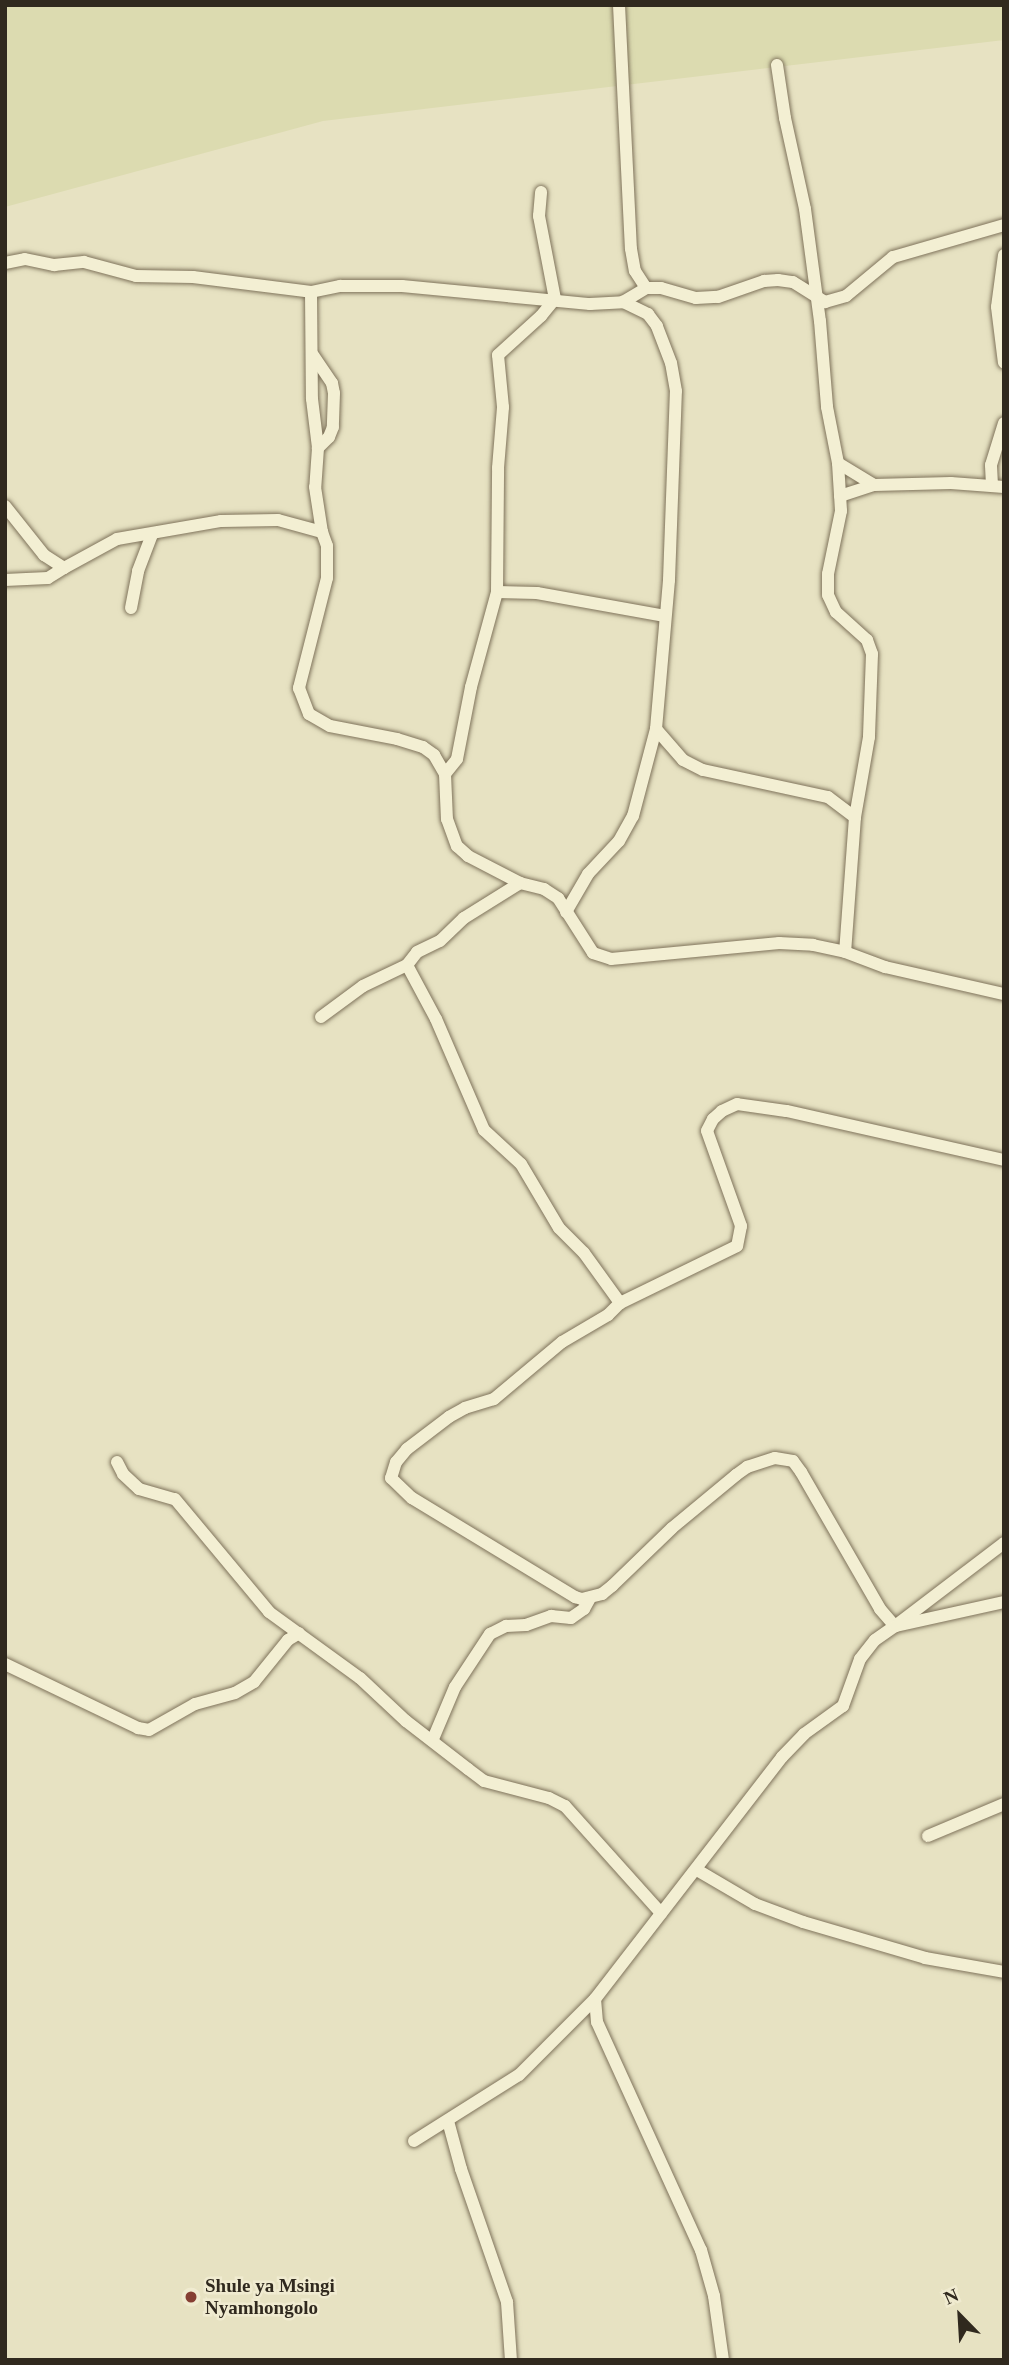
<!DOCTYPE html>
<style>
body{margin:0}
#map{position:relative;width:1009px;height:2365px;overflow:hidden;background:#e7e2c2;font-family:Georgia,serif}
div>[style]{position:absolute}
.farmland>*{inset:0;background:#dcdbb0}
.roads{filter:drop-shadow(0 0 2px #7f735b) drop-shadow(0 0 2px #7f735b)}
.street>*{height:12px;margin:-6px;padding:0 6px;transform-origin:6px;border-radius:6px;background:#f3efd3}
.dots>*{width:19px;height:19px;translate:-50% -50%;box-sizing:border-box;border:4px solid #f0ebd0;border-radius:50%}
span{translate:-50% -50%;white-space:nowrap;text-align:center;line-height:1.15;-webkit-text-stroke:5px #f0ebd0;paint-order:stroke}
.poi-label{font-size:19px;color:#30291e;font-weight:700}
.left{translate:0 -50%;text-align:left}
.frame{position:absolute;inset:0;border:7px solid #30291e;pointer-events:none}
.north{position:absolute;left:925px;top:2281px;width:70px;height:70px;-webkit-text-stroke:5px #f0ebd0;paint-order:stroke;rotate:336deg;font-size:19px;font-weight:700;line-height:28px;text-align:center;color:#30291e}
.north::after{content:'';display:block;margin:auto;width:24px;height:32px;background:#30291e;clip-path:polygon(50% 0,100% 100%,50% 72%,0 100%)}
</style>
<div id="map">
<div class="farmland">
<i style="clip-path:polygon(5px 5px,1004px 5px,1004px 40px,323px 121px,5px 207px)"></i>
</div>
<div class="roads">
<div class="street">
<i style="left:619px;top:5px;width:244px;rotate:87.2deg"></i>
<i style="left:631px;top:249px;width:22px;rotate:80deg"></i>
<i style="left:635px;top:271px;width:20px;rotate:57deg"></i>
<i style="left:777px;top:65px;width:54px;rotate:81.4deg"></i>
<i style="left:785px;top:118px;width:93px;rotate:77.6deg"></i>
<i style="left:805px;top:209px;width:113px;rotate:82.4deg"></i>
<i style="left:820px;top:321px;width:86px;rotate:85.3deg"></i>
<i style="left:827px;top:407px;width:57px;rotate:78.9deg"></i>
<i style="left:838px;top:463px;width:42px;rotate:31.4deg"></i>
<i style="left:874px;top:485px;width:77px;rotate:-1.5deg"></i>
<i style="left:951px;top:483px;width:53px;rotate:4.3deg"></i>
<i style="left:1004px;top:255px;width:52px;rotate:97.7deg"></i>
<i style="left:997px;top:307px;width:56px;rotate:82.9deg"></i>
<i style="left:5px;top:263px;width:20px;rotate:-11deg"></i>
<i style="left:25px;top:259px;width:30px;rotate:12deg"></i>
<i style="left:54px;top:265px;width:30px;rotate:-6deg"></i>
<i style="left:84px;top:262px;width:54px;rotate:15.1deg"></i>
<i style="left:136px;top:276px;width:57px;rotate:1deg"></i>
<i style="left:193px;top:277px;width:119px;rotate:7.2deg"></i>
<i style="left:311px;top:292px;width:30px;rotate:-12deg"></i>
<i style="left:340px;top:286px;width:62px"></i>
<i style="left:402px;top:286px;width:189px;rotate:5.5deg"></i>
<i style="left:590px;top:304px;width:33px;rotate:-3deg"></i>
<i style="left:623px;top:302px;width:27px;rotate:-31deg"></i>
<i style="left:646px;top:288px;width:15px"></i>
<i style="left:661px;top:288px;width:36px;rotate:16deg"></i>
<i style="left:696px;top:298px;width:22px;rotate:-3deg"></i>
<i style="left:718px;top:297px;width:49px;rotate:-19.2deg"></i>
<i style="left:764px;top:281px;width:14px;rotate:-4deg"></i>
<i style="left:778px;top:280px;width:15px;rotate:8deg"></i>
<i style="left:793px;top:282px;width:38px;rotate:32deg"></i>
<i style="left:825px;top:302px;width:22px;rotate:-16deg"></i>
<i style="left:846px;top:296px;width:61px;rotate:-39.7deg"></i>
<i style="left:893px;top:257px;width:116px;rotate:-16.1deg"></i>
<i style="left:311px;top:292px;width:107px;rotate:89.5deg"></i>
<i style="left:312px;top:399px;width:49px;rotate:83deg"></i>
<i style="left:318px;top:448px;width:39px;rotate:94deg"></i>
<i style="left:315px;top:487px;width:46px;rotate:81.2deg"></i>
<i style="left:313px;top:355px;width:34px;rotate:56deg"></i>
<i style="left:332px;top:383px;width:10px;rotate:79deg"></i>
<i style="left:334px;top:393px;width:34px;rotate:92deg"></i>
<i style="left:333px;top:427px;width:11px;rotate:112deg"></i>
<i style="left:329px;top:437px;width:16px;rotate:135deg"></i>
<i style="left:838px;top:463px;width:48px;rotate:86.4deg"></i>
<i style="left:841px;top:511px;width:64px;rotate:101.7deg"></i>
<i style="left:828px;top:574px;width:21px;rotate:90deg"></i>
<i style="left:828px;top:595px;width:19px;rotate:65deg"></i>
<i style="left:836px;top:612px;width:42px;rotate:42.1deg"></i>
<i style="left:867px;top:640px;width:15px;rotate:70deg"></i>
<i style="left:872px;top:654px;width:83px;rotate:92.1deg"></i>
<i style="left:869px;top:737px;width:81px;rotate:99.9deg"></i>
<i style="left:855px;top:817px;width:135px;rotate:94.2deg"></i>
<i style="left:992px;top:485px;width:20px;rotate:-93deg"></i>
<i style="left:991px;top:465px;width:44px;rotate:-72.8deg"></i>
<i style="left:840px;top:496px;width:36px;rotate:-18deg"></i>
<i style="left:5px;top:506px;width:63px;rotate:51.5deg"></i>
<i style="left:44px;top:555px;width:24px;rotate:33deg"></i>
<i style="left:64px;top:568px;width:60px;rotate:-28.7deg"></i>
<i style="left:117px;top:539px;width:106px;rotate:-9.8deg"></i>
<i style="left:221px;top:521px;width:57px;rotate:-1deg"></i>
<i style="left:278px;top:520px;width:46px;rotate:15.3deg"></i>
<i style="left:322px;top:532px;width:15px;rotate:70deg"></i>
<i style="left:327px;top:546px;width:32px;rotate:90deg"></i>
<i style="left:327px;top:578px;width:114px;rotate:104.3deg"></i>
<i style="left:299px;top:688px;width:28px;rotate:69deg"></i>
<i style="left:309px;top:714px;width:24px;rotate:30deg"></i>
<i style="left:330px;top:726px;width:68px;rotate:11deg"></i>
<i style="left:397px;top:739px;width:27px;rotate:17deg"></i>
<i style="left:423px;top:747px;width:14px;rotate:36deg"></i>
<i style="left:434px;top:755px;width:22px;rotate:60deg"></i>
<i style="left:445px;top:774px;width:45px;rotate:87.5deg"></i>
<i style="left:447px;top:819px;width:29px;rotate:70deg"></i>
<i style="left:457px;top:846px;width:15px;rotate:42deg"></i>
<i style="left:468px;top:856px;width:59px;rotate:27.4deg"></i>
<i style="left:520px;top:883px;width:25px;rotate:14deg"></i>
<i style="left:544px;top:889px;width:17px;rotate:33deg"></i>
<i style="left:558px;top:898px;width:65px;rotate:57.5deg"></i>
<i style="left:593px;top:953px;width:19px;rotate:18deg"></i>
<i style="left:611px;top:959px;width:169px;rotate:-5.4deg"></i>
<i style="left:779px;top:943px;width:34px;rotate:3deg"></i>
<i style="left:813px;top:945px;width:33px;rotate:12deg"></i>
<i style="left:845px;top:952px;width:43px;rotate:20.6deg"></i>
<i style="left:885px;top:967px;width:122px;rotate:12.8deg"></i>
<i style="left:5px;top:580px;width:43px;rotate:-2.7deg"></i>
<i style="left:48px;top:578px;width:19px;rotate:-32deg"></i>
<i style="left:497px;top:592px;width:40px;rotate:1.4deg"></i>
<i style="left:537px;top:593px;width:130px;rotate:10.2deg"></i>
<i style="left:131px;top:608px;width:38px;rotate:-79deg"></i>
<i style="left:138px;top:571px;width:40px;rotate:-69deg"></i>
<i style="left:656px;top:729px;width:41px;rotate:48.9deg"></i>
<i style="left:683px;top:760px;width:22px;rotate:27deg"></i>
<i style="left:703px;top:770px;width:128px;rotate:12.2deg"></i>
<i style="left:828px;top:797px;width:34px;rotate:37deg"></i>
<i style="left:445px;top:774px;width:19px;rotate:-51deg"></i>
<i style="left:457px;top:759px;width:73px;rotate:-79deg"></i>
<i style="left:471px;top:687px;width:98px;rotate:-74.7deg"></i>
<i style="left:497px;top:592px;width:124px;rotate:-89.5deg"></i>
<i style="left:498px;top:468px;width:61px;rotate:-85.3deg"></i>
<i style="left:503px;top:407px;width:52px;rotate:-95.5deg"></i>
<i style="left:498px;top:355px;width:58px;rotate:-42.2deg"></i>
<i style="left:541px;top:316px;width:22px;rotate:-51deg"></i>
<i style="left:555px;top:299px;width:85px;rotate:-100.9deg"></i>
<i style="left:539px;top:216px;width:24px;rotate:-85deg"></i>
<i style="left:566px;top:912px;width:44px;rotate:-59.9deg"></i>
<i style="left:588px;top:874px;width:45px;rotate:-46.8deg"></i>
<i style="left:619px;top:841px;width:29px;rotate:-61deg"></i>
<i style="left:633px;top:816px;width:90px;rotate:-75.2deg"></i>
<i style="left:656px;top:729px;width:150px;rotate:-85deg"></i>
<i style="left:669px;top:580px;width:189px;rotate:-87.9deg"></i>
<i style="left:676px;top:391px;width:28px;rotate:-100deg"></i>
<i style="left:671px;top:363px;width:40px;rotate:-111deg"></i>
<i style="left:657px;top:326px;width:15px;rotate:-127deg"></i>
<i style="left:648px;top:314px;width:28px;rotate:-154deg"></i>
<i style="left:407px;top:965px;width:61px;rotate:61.8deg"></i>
<i style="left:436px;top:1019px;width:121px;rotate:66.6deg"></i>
<i style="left:484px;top:1130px;width:50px;rotate:42.6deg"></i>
<i style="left:521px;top:1164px;width:74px;rotate:59.3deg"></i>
<i style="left:559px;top:1228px;width:35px;rotate:45deg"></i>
<i style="left:584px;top:1253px;width:62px;rotate:54.2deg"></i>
<i style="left:321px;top:1017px;width:52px;rotate:-36.4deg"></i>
<i style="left:363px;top:986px;width:49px;rotate:-25.5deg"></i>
<i style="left:407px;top:965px;width:16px;rotate:-52deg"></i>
<i style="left:417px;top:952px;width:25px;rotate:-26deg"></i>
<i style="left:440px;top:941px;width:33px;rotate:-44deg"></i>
<i style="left:464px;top:918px;width:66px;rotate:-32deg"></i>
<i style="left:1004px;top:1160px;width:223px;rotate:-167.3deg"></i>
<i style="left:786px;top:1111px;width:49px;rotate:-171.9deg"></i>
<i style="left:737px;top:1104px;width:17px;rotate:155deg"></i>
<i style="left:722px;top:1111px;width:12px;rotate:138deg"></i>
<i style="left:713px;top:1119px;width:13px;rotate:117deg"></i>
<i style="left:707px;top:1131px;width:101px;rotate:70.3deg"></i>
<i style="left:741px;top:1226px;width:20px;rotate:101deg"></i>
<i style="left:737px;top:1246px;width:130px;rotate:154deg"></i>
<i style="left:620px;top:1303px;width:17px;rotate:135deg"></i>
<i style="left:608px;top:1315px;width:53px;rotate:149.6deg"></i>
<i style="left:562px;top:1342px;width:89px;rotate:140deg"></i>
<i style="left:494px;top:1399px;width:30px;rotate:163deg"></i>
<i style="left:465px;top:1408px;width:18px;rotate:151deg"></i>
<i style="left:449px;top:1417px;width:53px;rotate:142.7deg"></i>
<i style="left:407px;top:1449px;width:17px;rotate:130deg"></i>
<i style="left:396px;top:1462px;width:17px;rotate:107deg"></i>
<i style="left:391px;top:1478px;width:29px;rotate:44deg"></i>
<i style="left:412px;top:1498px;width:191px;rotate:31.3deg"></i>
<i style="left:575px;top:1597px;width:7px;rotate:16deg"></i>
<i style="left:582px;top:1599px;width:21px;rotate:-14deg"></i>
<i style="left:602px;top:1594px;width:13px;rotate:-39deg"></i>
<i style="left:612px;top:1586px;width:83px;rotate:-44deg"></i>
<i style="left:672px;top:1528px;width:83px;rotate:-39.6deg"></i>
<i style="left:736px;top:1475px;width:14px;rotate:-36deg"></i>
<i style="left:747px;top:1467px;width:29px;rotate:-18deg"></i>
<i style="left:775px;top:1458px;width:18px;rotate:9deg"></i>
<i style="left:793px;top:1461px;width:14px;rotate:54deg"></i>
<i style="left:801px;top:1472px;width:158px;rotate:60deg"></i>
<i style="left:880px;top:1609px;width:23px;rotate:49deg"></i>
<i style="left:895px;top:1626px;width:137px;rotate:-37.3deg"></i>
<i style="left:117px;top:1462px;width:13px;rotate:63deg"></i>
<i style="left:123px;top:1474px;width:22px;rotate:43deg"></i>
<i style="left:139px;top:1489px;width:37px;rotate:16deg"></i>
<i style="left:175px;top:1499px;width:147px;rotate:50.2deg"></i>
<i style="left:269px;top:1612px;width:112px;rotate:36deg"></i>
<i style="left:360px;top:1678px;width:63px;rotate:43.1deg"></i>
<i style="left:406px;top:1721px;width:78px;rotate:37.7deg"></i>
<i style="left:468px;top:1769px;width:20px;rotate:37deg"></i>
<i style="left:484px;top:1781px;width:67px;rotate:14.7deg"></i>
<i style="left:549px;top:1798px;width:18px;rotate:27deg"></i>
<i style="left:565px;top:1806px;width:144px;rotate:48.1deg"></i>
<i style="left:5px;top:1664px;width:148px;rotate:25.7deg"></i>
<i style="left:138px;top:1728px;width:11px;rotate:10deg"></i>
<i style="left:149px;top:1730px;width:53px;rotate:-29.5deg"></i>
<i style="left:195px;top:1704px;width:41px;rotate:-15.4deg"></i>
<i style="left:235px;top:1693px;width:22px;rotate:-30deg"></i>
<i style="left:254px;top:1682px;width:54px;rotate:-51deg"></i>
<i style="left:288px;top:1640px;width:13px;rotate:-32deg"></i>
<i style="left:433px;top:1739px;width:56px;rotate:-67.1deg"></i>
<i style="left:455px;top:1687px;width:64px;rotate:-56.6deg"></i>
<i style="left:490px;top:1634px;width:18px;rotate:-27deg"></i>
<i style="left:506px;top:1626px;width:20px;rotate:-3deg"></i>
<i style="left:526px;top:1625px;width:27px;rotate:-20deg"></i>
<i style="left:551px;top:1616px;width:20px;rotate:6deg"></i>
<i style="left:571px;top:1618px;width:16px;rotate:-35deg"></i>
<i style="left:584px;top:1609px;width:13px;rotate:-61deg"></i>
<i style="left:928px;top:1836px;width:82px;rotate:-22.8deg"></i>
<i style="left:697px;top:1870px;width:67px;rotate:30.4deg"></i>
<i style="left:755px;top:1904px;width:51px;rotate:20.6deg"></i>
<i style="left:803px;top:1922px;width:127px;rotate:16.4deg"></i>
<i style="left:925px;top:1958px;width:80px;rotate:10deg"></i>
<i style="left:595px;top:1999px;width:23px;rotate:85deg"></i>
<i style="left:597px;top:2022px;width:251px;rotate:65.5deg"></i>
<i style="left:701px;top:2250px;width:48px;rotate:74.2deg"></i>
<i style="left:714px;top:2296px;width:65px;rotate:82deg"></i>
<i style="left:448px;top:2121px;width:50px;rotate:74.8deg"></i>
<i style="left:461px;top:2169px;width:141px;rotate:70.9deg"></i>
<i style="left:507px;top:2302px;width:58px;rotate:86.1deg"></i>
<i style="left:414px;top:2141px;width:124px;rotate:-32.2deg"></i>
<i style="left:519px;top:2075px;width:107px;rotate:-45deg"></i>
<i style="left:595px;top:1999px;width:306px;rotate:-52.3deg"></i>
<i style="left:782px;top:1757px;width:32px;rotate:-46deg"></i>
<i style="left:804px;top:1734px;width:48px;rotate:-35.7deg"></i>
<i style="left:843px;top:1706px;width:50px;rotate:-70.1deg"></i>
<i style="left:860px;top:1659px;width:24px;rotate:-52deg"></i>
<i style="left:875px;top:1640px;width:24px;rotate:-35deg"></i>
<i style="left:895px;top:1626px;width:112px;rotate:-12.4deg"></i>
</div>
</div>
<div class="dots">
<i style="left:191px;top:2297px;background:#863f33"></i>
</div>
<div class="poi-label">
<span class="left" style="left:205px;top:2297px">Shule ya Msingi<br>Nyamhongolo</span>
</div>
<div class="frame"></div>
<div class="north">N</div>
</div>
